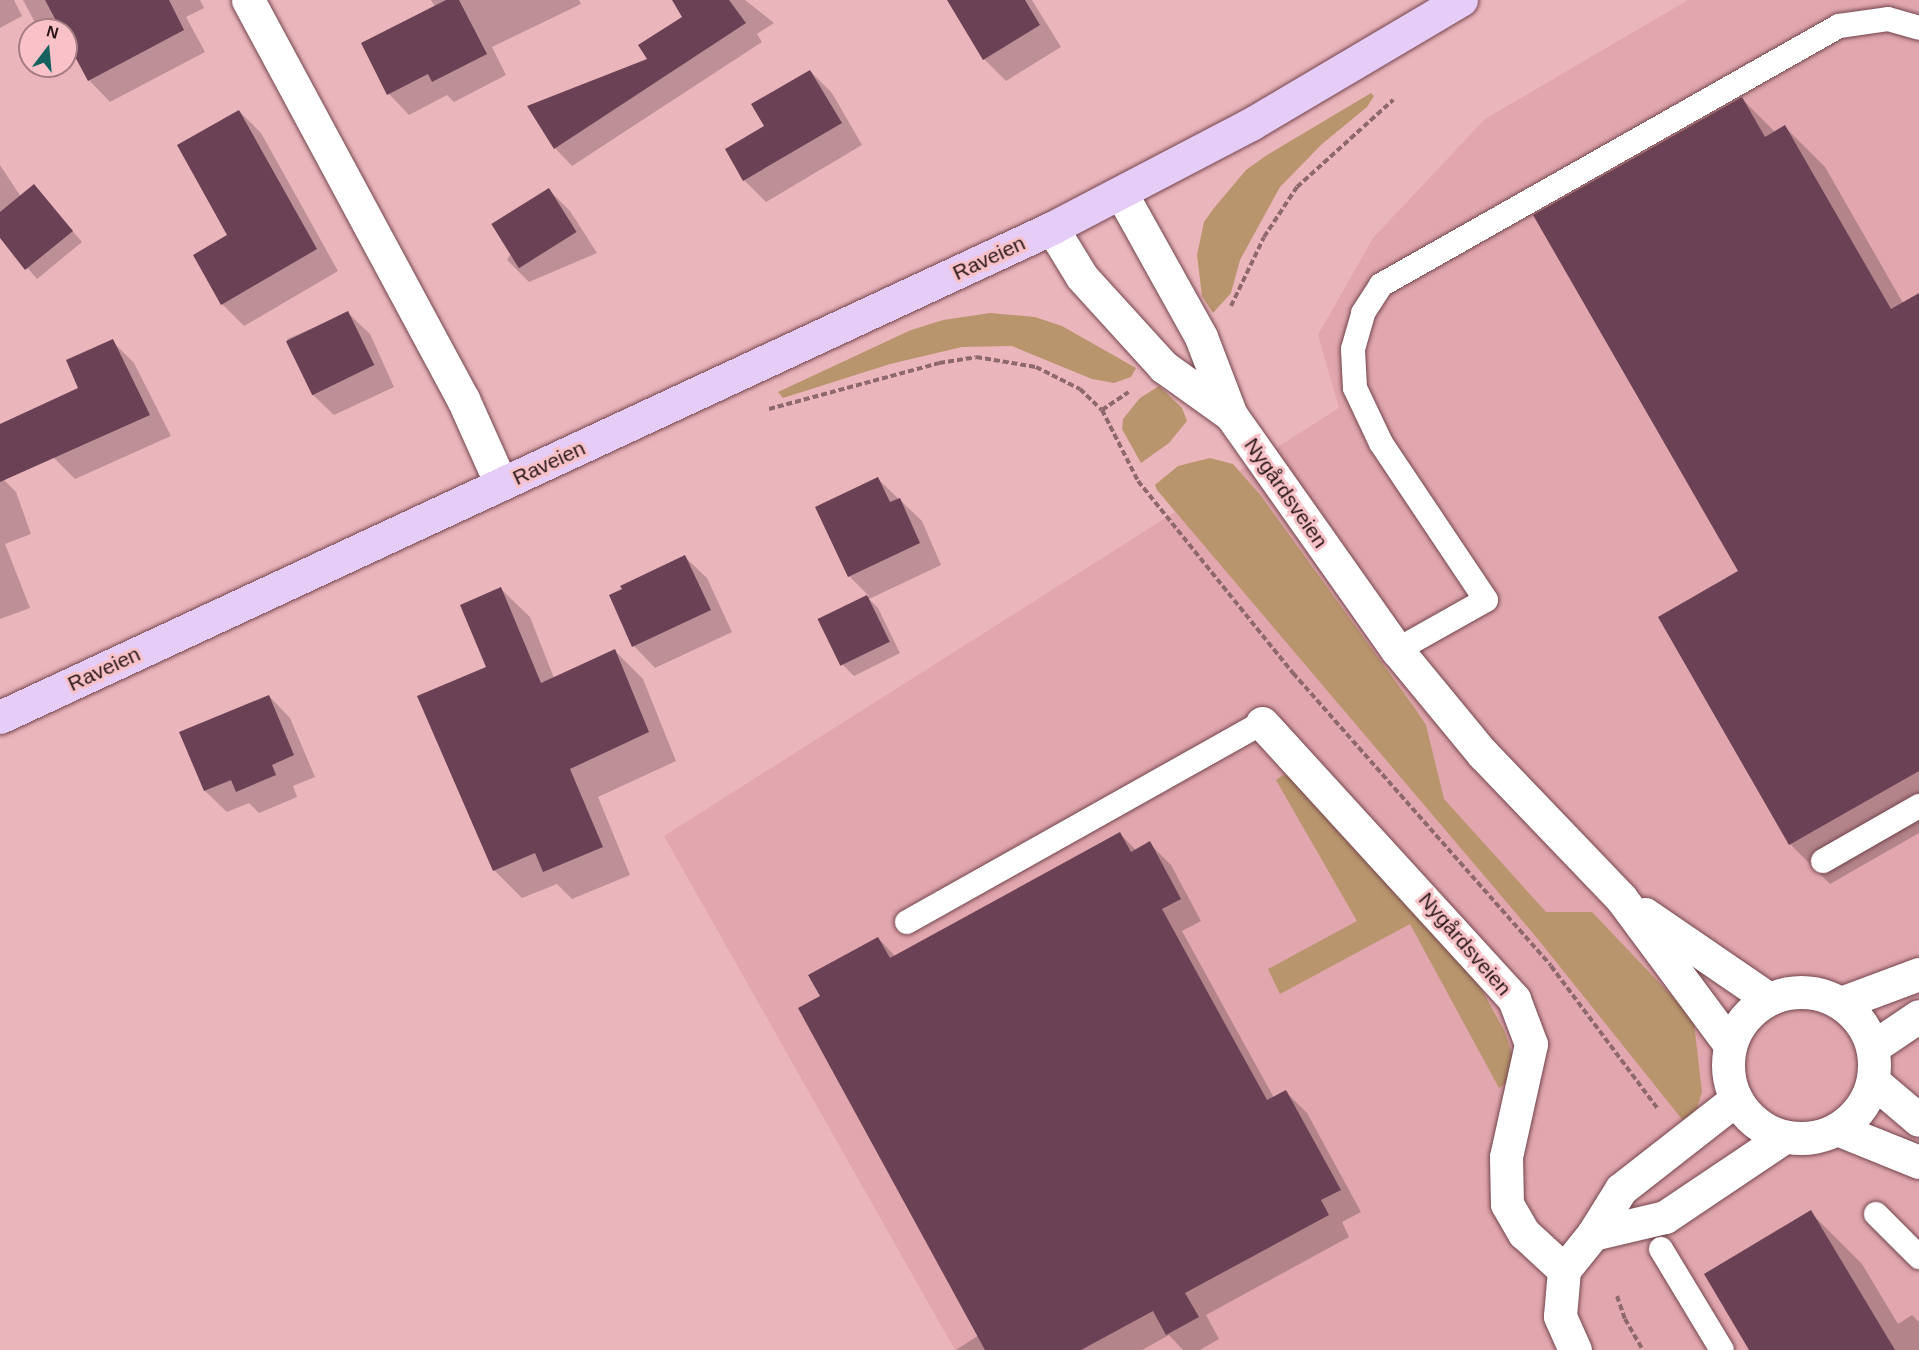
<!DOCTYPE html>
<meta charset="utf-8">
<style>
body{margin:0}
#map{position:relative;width:1919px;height:1350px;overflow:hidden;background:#ebb5bc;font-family:Arial,sans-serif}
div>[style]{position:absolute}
.built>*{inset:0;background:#e1a6ae}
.green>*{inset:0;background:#b8956c}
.shadow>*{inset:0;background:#0003}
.building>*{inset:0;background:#6b4255;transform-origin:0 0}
.path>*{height:4px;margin-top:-2px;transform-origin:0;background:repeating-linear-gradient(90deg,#8d686d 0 6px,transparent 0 9px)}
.roads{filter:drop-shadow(0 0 2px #73454c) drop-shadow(0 0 2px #73454c)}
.service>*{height:24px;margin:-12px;padding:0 12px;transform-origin:12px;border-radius:12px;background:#fff}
.minor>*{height:33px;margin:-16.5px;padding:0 16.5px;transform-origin:16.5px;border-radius:16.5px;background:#fff}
.minor>.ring{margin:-16.5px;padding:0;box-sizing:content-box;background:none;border:33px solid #fff;border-radius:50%}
.primary>*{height:33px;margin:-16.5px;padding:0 16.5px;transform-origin:16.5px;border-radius:16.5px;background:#e6cdf8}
span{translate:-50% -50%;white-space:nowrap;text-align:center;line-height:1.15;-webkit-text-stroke:6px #f8c2c8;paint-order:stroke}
.street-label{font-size:21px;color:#291618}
.north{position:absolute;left:18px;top:18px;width:60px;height:60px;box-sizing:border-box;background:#f8c2c8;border:2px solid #a57d82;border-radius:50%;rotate:16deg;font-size:16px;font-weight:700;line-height:24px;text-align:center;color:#291618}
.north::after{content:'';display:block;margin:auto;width:21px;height:27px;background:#13625f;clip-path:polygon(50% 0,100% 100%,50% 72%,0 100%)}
</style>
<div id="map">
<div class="built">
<i style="clip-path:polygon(1688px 0,1919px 0,1919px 1350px,955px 1350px,664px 836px,1339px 408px,1318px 335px,1373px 238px,1485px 119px)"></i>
</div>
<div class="green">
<i style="clip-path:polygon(1371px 93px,1374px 96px,1367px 107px,1322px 144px,1280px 187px,1240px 260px,1231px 293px,1213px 313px,1202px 296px,1197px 255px,1204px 222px,1214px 208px,1246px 170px,1267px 155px)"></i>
<i style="clip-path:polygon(990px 313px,1035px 317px,1062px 326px,1136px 368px,1131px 377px,1114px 383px,1092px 379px,1012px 346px,962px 347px,890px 364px,783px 398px,778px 392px,911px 330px,943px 320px)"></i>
<i style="clip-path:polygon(1159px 386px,1182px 408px,1187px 421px,1169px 443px,1141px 463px,1122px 429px,1123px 419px,1140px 398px)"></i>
<i style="clip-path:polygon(1210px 458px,1233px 464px,1261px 496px,1414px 707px,1426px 725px,1444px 799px,1546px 912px,1592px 912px,1685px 1010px,1694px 1023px,1702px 1092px,1695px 1114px,1685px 1123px,1537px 938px,1157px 490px,1155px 485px,1178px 466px)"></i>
<i style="clip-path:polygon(1283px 775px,1288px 776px,1477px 981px,1505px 1032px,1512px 1054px,1511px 1080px,1499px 1088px,1410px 924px,1280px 994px,1268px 969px,1357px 921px,1276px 780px)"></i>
</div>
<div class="shadow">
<i style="clip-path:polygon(0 0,14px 0,22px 16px,0 28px)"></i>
<i style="clip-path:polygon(23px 0,200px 0,204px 8px,186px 17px,205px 52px,110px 102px,89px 80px,72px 48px,66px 51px,66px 30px,39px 30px)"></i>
<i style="clip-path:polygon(431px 0,579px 0,581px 4px,492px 47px,506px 75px,454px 102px,447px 95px,409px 115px,389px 94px,435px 7px)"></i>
<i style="clip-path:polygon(700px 0,745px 0,774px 23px,757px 34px,762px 42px,572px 166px,555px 148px,649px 60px)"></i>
<i style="clip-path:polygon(968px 0,1032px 0,1061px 47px,1006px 81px,984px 59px)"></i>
<i style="clip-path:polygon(810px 71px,832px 93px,862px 145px,766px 202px,744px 180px,766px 127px)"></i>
<i style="clip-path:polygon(1742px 99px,1776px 133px,1785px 127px,1825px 167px,1903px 303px,1919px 294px,1919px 833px,1830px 884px,1790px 844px,1740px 572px)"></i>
<i style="clip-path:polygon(239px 111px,261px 133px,338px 271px,244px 326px,222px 304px,195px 256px,229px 236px)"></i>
<i style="clip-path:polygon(0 165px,21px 197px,34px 186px,82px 242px,37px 279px,0 236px)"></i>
<i style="clip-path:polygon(548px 189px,570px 211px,597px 253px,529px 282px,507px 260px)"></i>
<i style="clip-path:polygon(348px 313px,370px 334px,394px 387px,334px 415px,312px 394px,287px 339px)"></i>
<i style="clip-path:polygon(112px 341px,134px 363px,171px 436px,75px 479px,54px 458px,80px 389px)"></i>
<i style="clip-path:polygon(0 476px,16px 492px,31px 534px,5px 544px,30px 608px,0 619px)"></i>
<i style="clip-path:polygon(878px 479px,922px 521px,941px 565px,869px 599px,878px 608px,900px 653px,854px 676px,843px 665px,820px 620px,869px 596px,849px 576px)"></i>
<i style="clip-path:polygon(685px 557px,707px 578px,732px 632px,655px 668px,634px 646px)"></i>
<i style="clip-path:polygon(501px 589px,530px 617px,554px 678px,615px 651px,643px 679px,676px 761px,598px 797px,630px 875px,572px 899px,557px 884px,522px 898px,494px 870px,488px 668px)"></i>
<i style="clip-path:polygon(269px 696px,290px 718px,315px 777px,293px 786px,297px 797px,259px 813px,249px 803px,227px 812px,205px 791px,181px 733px)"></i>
<i style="clip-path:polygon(1120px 834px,1136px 850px,1149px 843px,1171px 865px,1201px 921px,1182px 931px,1274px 1098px,1286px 1092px,1307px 1113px,1361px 1212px,1342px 1222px,1349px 1237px,1206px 1315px,1219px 1339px,1200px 1350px,1183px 1350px,1169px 1335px,1142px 1350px,956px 1350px,979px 1335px,822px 996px,878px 938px,895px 956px)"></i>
<i style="clip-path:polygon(1810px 1212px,1862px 1264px,1898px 1324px,1912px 1315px,1919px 1322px,1919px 1350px,1751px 1350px)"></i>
</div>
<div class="building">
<i style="clip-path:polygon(45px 0,169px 0,184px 30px,88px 81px,66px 40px,66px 30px,61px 30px)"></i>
<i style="clip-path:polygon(446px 0,459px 0,487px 54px,432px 82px,428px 74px,387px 95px,361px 43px)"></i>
<i style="clip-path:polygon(672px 0,729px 0,746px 23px,554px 149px,527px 106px,647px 59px,638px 45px,682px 17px)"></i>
<i style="clip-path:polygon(947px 0,1025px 0,1040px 25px,983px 60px)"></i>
<i style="clip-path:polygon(810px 70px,842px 123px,743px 181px,725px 149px,764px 126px,751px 104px)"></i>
<i style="clip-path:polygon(1742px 97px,1765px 137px,1785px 125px,1891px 309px,1919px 293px,1919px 771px,1789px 845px,1658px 617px,1738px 571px,1533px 215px)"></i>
<i style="clip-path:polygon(239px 110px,317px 249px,221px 305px,193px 255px,227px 235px,177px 145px)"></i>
<i style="clip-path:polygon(34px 184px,73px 231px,25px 270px,0 238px,0 212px)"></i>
<i style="left:549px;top:188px;width:52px;height:68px;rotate:58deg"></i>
<i style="left:348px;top:311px;width:60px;height:69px;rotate:64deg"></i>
<i style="clip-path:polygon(113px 339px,150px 415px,0 482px,0 424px,78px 388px,66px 360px)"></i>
<i style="clip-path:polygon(878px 477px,890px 502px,900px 498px,920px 543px,848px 577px,815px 507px)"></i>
<i style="clip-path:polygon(685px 555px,711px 610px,632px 647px,609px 595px,622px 589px,620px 586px)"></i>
<i style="clip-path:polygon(501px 587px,541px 683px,615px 649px,649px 732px,570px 769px,603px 847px,543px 872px,535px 853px,493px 871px,417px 696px,486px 667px,460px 605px)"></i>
<i style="left:867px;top:595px;width:52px;height:55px;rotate:64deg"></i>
<i style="clip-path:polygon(269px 695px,294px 755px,272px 765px,276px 775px,236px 792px,231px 780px,204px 791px,179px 732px)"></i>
<i style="clip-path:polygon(1120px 832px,1131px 852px,1150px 841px,1181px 899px,1162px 909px,1224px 1022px,1267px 1100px,1286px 1090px,1341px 1190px,1321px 1200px,1329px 1215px,1185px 1293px,1199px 1317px,1166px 1335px,1153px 1311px,1081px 1350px,985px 1350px,798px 1008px,820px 996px,808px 975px,878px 937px,890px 958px)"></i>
<i style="clip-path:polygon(1811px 1210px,1895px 1350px,1749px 1350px,1704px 1274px)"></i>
</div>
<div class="path">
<i style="left:1231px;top:306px;width:76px;rotate:-64.4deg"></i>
<i style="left:1264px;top:237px;width:60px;rotate:-56.6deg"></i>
<i style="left:1297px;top:187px;width:130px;rotate:-42.2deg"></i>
<i style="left:769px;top:409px;width:176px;rotate:-15.1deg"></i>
<i style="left:939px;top:363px;width:37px;rotate:-9deg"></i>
<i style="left:976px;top:357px;width:61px;rotate:9.5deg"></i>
<i style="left:1036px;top:367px;width:49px;rotate:26.6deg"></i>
<i style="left:1080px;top:389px;width:30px;rotate:44deg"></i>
<i style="left:1102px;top:410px;width:80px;rotate:63.1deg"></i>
<i style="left:1138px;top:481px;width:247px;rotate:51.1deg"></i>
<i style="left:1293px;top:673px;width:390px;rotate:48.6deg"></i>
<i style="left:1551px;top:966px;width:179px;rotate:53.2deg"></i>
<i style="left:1102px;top:410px;width:32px;rotate:-34deg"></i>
<i style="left:1617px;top:1296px;width:24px;rotate:71deg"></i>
<i style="left:1625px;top:1319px;width:36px;rotate:60deg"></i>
</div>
<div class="roads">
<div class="service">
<i style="left:1397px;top:650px;width:102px;rotate:-29.3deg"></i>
<i style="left:1486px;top:600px;width:189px;rotate:-123.8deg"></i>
<i style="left:1381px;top:443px;width:61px;rotate:-115.3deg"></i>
<i style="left:1355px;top:388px;width:39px;rotate:-93deg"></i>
<i style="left:1353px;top:349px;width:37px;rotate:-74deg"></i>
<i style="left:1363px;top:313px;width:33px;rotate:-57deg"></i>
<i style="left:1381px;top:285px;width:526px;rotate:-29.49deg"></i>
<i style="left:1839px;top:26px;width:49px;rotate:-8.1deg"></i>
<i style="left:1888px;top:19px;width:32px;rotate:16deg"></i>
<i style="left:1823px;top:861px;width:111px;rotate:-29.8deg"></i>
<i style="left:907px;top:922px;width:407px;rotate:-29.3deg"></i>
<i style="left:1876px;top:1214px;width:61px;rotate:45deg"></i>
<i style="left:1661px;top:1249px;width:118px;rotate:58.9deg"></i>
</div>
<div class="minor">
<i style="left:248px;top:0;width:453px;rotate:61.7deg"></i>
<i style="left:463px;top:399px;width:93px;rotate:65.9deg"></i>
<i style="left:1121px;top:193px;width:165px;rotate:60.9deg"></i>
<i style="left:1201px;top:337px;width:84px;rotate:69deg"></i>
<i style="left:1231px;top:415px;width:288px;rotate:54.8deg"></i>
<i style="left:1397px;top:650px;width:134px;rotate:50.5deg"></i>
<i style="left:1482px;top:753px;width:201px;rotate:46.2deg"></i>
<i style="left:1621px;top:898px;width:183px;rotate:53.4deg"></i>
<i style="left:1052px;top:228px;width:57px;rotate:58.5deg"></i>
<i style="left:1082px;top:277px;width:122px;rotate:47.7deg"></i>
<i style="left:1164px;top:367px;width:82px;rotate:35.6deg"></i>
<i style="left:1262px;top:723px;width:374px;rotate:47.6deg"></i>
<i style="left:1514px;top:999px;width:48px;rotate:69.3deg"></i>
<i style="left:1531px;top:1044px;width:116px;rotate:102.5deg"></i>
<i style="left:1506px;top:1157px;width:47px;rotate:88.8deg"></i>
<i style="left:1507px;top:1204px;width:34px;rotate:60deg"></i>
<i style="left:1524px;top:1233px;width:54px;rotate:42.8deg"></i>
<i style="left:1645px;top:914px;width:150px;rotate:34.4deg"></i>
<i class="ring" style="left:1728px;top:992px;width:113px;height:113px"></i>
<i style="left:1841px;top:1003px;width:83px;rotate:-20.4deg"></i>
<i style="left:1873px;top:1047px;width:55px;rotate:-34deg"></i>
<i style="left:1873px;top:1081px;width:60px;rotate:40.3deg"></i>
<i style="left:1837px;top:1129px;width:88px;rotate:21.9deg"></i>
<i style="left:1593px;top:1234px;width:74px;rotate:-13.3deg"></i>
<i style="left:1665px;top:1217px;width:143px;rotate:-33.9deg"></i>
<i style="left:1575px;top:1350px;width:37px;rotate:-114deg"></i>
<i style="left:1560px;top:1316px;width:46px;rotate:-85deg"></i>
<i style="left:1564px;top:1270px;width:46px;rotate:-51.1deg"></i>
<i style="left:1593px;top:1234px;width:53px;rotate:-58.1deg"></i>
<i style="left:1621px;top:1189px;width:146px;rotate:-38deg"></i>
</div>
<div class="primary">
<i style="left:0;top:717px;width:1160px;rotate:-24.93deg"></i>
<i style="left:1052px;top:228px;width:225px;rotate:-27.6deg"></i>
<i style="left:1251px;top:124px;width:244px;rotate:-30.6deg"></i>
</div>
</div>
<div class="street-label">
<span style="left:989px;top:258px;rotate:-25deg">Raveien</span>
<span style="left:549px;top:463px;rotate:-25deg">Raveien</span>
<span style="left:1286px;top:493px;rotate:55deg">Nygårdsveien</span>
<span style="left:104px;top:669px;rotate:-25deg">Raveien</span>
<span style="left:1465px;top:944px;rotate:49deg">Nygårdsveien</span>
</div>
<div class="north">N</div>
</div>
